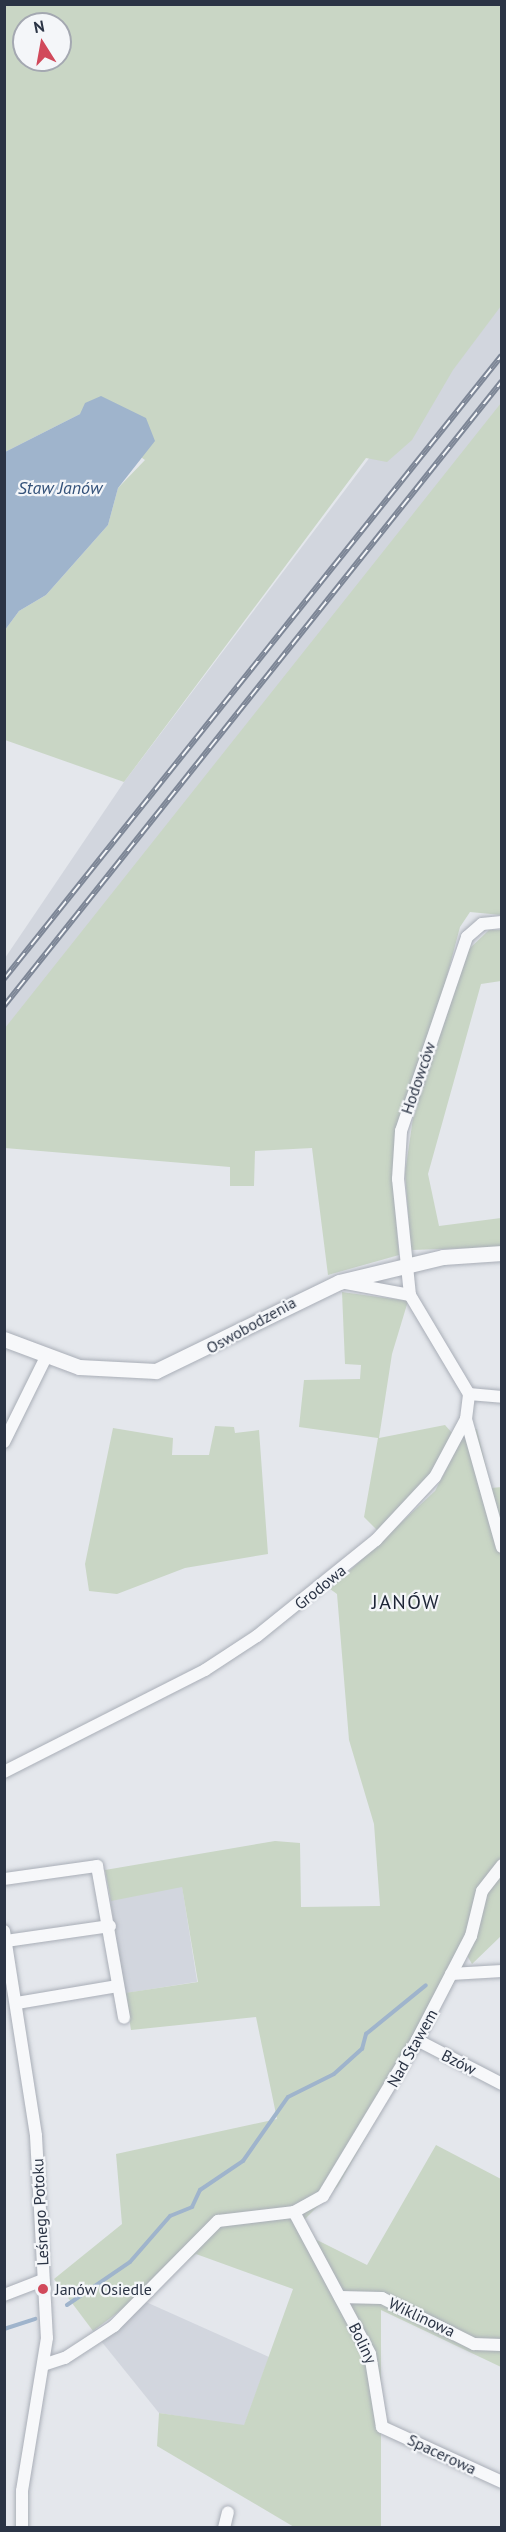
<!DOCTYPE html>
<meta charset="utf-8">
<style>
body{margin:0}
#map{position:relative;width:506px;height:2532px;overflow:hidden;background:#e4e7ec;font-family:"PT Sans",sans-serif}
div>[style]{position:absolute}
.built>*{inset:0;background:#d2d6de;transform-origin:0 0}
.green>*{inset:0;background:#c9d6c5}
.water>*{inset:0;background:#9fb4cc}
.stream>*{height:4px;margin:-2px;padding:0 2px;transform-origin:2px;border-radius:2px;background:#9fb4cc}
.roads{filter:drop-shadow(0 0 2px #a9aeb7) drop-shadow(0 0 2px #a9aeb7)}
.minor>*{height:12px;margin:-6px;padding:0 6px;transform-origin:6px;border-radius:6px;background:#f7f8fa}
.tertiary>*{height:15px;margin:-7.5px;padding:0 7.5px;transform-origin:7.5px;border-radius:7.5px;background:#f7f8fa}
.rail>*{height:6px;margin-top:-3px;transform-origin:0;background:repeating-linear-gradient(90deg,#f4f6f9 0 11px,#7d8696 0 22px);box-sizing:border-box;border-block:2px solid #7d8696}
.dots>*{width:16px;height:16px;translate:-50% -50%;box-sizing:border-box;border:3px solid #f4f6f9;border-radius:50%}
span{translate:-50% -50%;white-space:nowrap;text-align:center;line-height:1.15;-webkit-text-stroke:4.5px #f4f6f9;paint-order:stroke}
.street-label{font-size:16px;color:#2b3445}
.poi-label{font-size:16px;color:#2b3445}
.left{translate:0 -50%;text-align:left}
.water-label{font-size:18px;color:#34527a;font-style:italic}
.quarter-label{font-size:20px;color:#1d2536;letter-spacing:1.5px}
.frame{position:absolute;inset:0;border:6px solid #2b3445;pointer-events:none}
.north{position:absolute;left:12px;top:12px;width:60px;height:60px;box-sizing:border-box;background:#f4f6f9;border:2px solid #a4a8b1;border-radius:50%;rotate:349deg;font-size:16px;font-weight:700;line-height:24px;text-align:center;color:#2b3445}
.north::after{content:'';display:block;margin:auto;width:21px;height:27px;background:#d1495b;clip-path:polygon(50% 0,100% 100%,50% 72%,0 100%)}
</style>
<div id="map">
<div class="built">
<i style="clip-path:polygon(501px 284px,501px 409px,5px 1043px,5px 958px,124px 782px)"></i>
<i style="left:182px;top:1886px;width:97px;height:73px;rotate:81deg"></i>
<i style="clip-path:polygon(146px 2302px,269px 2357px,244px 2426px,159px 2413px,93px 2331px)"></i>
</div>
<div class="green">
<i style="clip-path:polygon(evenodd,4px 5px,501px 5px,501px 306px,453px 370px,412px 440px,387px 462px,366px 458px,124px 782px,5px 740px,5px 630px,19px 611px,46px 595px,108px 525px,118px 488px,145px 460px,80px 414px,5px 452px,4px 5px,24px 24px,60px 24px,60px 60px,24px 60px,24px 24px)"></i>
<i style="clip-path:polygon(501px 403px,501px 915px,470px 912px,460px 927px,393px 1181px,399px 1255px,328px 1275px,312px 1148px,255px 1151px,254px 1186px,230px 1186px,230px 1167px,5px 1148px,5px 1028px)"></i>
<i style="clip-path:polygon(489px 930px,501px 930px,501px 981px,481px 984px,428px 1174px,439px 1226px,501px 1218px,501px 1247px,411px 1250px,405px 1173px,413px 1118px,468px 950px)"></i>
<i style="clip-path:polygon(342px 1292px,408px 1301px,392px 1354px,379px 1438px,445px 1425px,453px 1434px,430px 1475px,377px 1530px,364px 1517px,378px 1438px,299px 1427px,304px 1380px,360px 1379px,361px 1365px,345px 1364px)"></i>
<i style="clip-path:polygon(215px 1426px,234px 1427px,235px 1433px,259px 1430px,268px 1554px,185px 1568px,117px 1594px,89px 1591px,85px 1564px,113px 1428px,173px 1438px,172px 1455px,209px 1455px)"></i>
<i style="clip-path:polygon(477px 1429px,491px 1488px,502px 1487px,501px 1936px,472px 1964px,461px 1945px,455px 1981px,338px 2186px,304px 2220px,313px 2238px,367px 2265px,436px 2145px,501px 2179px,501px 2367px,381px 2310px,381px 2527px,294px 2527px,157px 2446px,159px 2413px,244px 2425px,293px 2289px,196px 2254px,93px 2331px,54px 2279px,122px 2224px,116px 2154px,277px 2119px,256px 2017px,131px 2030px,125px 1993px,198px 1982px,182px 1887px,111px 1901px,105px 1870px,275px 1841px,300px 1843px,301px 1907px,380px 1906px,374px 1824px,349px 1740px,337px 1594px,330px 1589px,435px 1491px,466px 1431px)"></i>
</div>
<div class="water">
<i style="clip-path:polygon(101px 396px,146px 418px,155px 441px,118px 488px,108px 525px,46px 595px,19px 611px,5px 630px,5px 452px,80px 414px,85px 403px)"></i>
</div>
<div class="stream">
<i style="left:67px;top:2305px;width:76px;rotate:-34.3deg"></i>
<i style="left:130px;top:2262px;width:61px;rotate:-49deg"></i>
<i style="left:170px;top:2216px;width:24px;rotate:-22deg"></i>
<i style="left:192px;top:2207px;width:19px;rotate:-65deg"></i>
<i style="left:200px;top:2190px;width:52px;rotate:-34deg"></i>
<i style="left:243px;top:2161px;width:78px;rotate:-54.9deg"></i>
<i style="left:288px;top:2097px;width:51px;rotate:-26.6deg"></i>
<i style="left:334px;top:2074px;width:38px;rotate:-42deg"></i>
<i style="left:362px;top:2049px;width:16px;rotate:-75deg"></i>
<i style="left:366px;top:2034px;width:77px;rotate:-39.2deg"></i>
<i style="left:4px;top:2329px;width:33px;rotate:-18deg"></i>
</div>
<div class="roads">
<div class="minor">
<i style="left:410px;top:1295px;width:117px;rotate:-95.9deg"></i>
<i style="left:398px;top:1179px;width:48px;rotate:-86.4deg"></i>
<i style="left:401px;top:1131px;width:205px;rotate:-71.2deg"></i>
<i style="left:467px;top:937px;width:20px;rotate:-41deg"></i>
<i style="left:482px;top:924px;width:20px;rotate:-6deg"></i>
<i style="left:469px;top:1394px;width:33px;rotate:5deg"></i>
<i style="left:466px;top:1419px;width:133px;rotate:74.3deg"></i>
<i style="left:4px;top:1442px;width:95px;rotate:-63.7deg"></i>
<i style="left:4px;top:1772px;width:225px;rotate:-26.9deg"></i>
<i style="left:205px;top:1670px;width:62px;rotate:-33.2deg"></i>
<i style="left:257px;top:1636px;width:153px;rotate:-38.9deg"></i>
<i style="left:376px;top:1540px;width:86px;rotate:-46.9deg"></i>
<i style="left:435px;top:1477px;width:66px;rotate:-61.9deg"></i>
<i style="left:466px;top:1419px;width:25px;rotate:-83deg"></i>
<i style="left:469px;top:1394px;width:115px;rotate:-120.8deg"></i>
<i style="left:410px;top:1295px;width:65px;rotate:-169.4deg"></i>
<i style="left:4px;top:1879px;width:94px;rotate:-8deg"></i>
<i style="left:97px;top:1866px;width:154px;rotate:79.9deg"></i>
<i style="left:4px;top:1931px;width:207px;rotate:81.1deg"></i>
<i style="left:36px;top:2136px;width:202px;rotate:86.9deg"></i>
<i style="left:47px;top:2338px;width:155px;rotate:99.3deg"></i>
<i style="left:22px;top:2491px;width:37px;rotate:90deg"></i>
<i style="left:6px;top:1941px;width:105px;rotate:-8.2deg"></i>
<i style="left:451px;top:1974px;width:51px;rotate:-3.4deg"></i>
<i style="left:17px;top:2003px;width:102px;rotate:-9.6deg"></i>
<i style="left:417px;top:2040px;width:96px;rotate:27.4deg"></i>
<i style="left:294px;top:2212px;width:161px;rotate:61.8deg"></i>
<i style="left:370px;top:2354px;width:74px;rotate:80.7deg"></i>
<i style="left:382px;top:2427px;width:132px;rotate:24.6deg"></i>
<i style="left:4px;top:2295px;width:42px;rotate:-21deg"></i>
<i style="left:340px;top:2297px;width:42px;rotate:1.4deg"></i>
<i style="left:382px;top:2298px;width:103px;rotate:26.6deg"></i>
<i style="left:474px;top:2344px;width:28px;rotate:2deg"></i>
<i style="left:46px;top:2364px;width:20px;rotate:-18deg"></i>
<i style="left:65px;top:2358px;width:59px;rotate:-33.1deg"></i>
<i style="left:114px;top:2326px;width:148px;rotate:-45.3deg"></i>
<i style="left:218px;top:2221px;width:77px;rotate:-6.8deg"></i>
<i style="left:294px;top:2212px;width:33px;rotate:-29deg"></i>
<i style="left:323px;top:2196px;width:182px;rotate:-58.9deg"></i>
<i style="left:417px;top:2040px;width:117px;rotate:-62.6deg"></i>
<i style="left:471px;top:1936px;width:46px;rotate:-76.3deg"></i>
<i style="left:482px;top:1891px;width:33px;rotate:-52deg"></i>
<i style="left:224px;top:2528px;width:16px;rotate:-76deg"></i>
</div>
<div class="tertiary">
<i style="left:4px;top:1339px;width:80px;rotate:20.5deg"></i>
<i style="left:79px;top:1367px;width:77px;rotate:3deg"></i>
<i style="left:156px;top:1371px;width:203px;rotate:-25.9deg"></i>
<i style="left:339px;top:1282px;width:107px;rotate:-13.5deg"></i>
<i style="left:443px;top:1257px;width:59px;rotate:-3.9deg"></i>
</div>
</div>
<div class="rail">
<i style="left:4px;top:979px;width:798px;rotate:-51.41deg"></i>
<i style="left:4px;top:1006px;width:799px;rotate:-51.45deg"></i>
</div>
<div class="dots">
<i style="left:43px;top:2289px;background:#d1495b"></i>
</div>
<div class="street-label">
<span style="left:418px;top:1078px;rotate:-71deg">Hodowców</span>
<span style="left:251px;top:1325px;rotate:-29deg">Oswobodzenia</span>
<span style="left:320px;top:1587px;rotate:-39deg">Grodowa</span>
<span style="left:412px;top:2048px;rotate:-61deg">Nad Stawem</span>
<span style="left:459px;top:2062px;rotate:27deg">Bzów</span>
<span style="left:40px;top:2212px;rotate:-93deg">Leśnego Potoku</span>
<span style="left:422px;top:2317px;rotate:25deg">Wiklinowa</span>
<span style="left:363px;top:2343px;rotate:64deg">Boliny</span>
<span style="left:442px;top:2454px;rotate:25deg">Spacerowa</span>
</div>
<div class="poi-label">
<span class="left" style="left:55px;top:2289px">Janów Osiedle</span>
</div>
<div class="water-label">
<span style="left:60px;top:488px">Staw Janów</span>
</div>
<div class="quarter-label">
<span style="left:406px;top:1602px">JANÓW</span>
</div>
<div class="frame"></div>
<div class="north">N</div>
</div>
